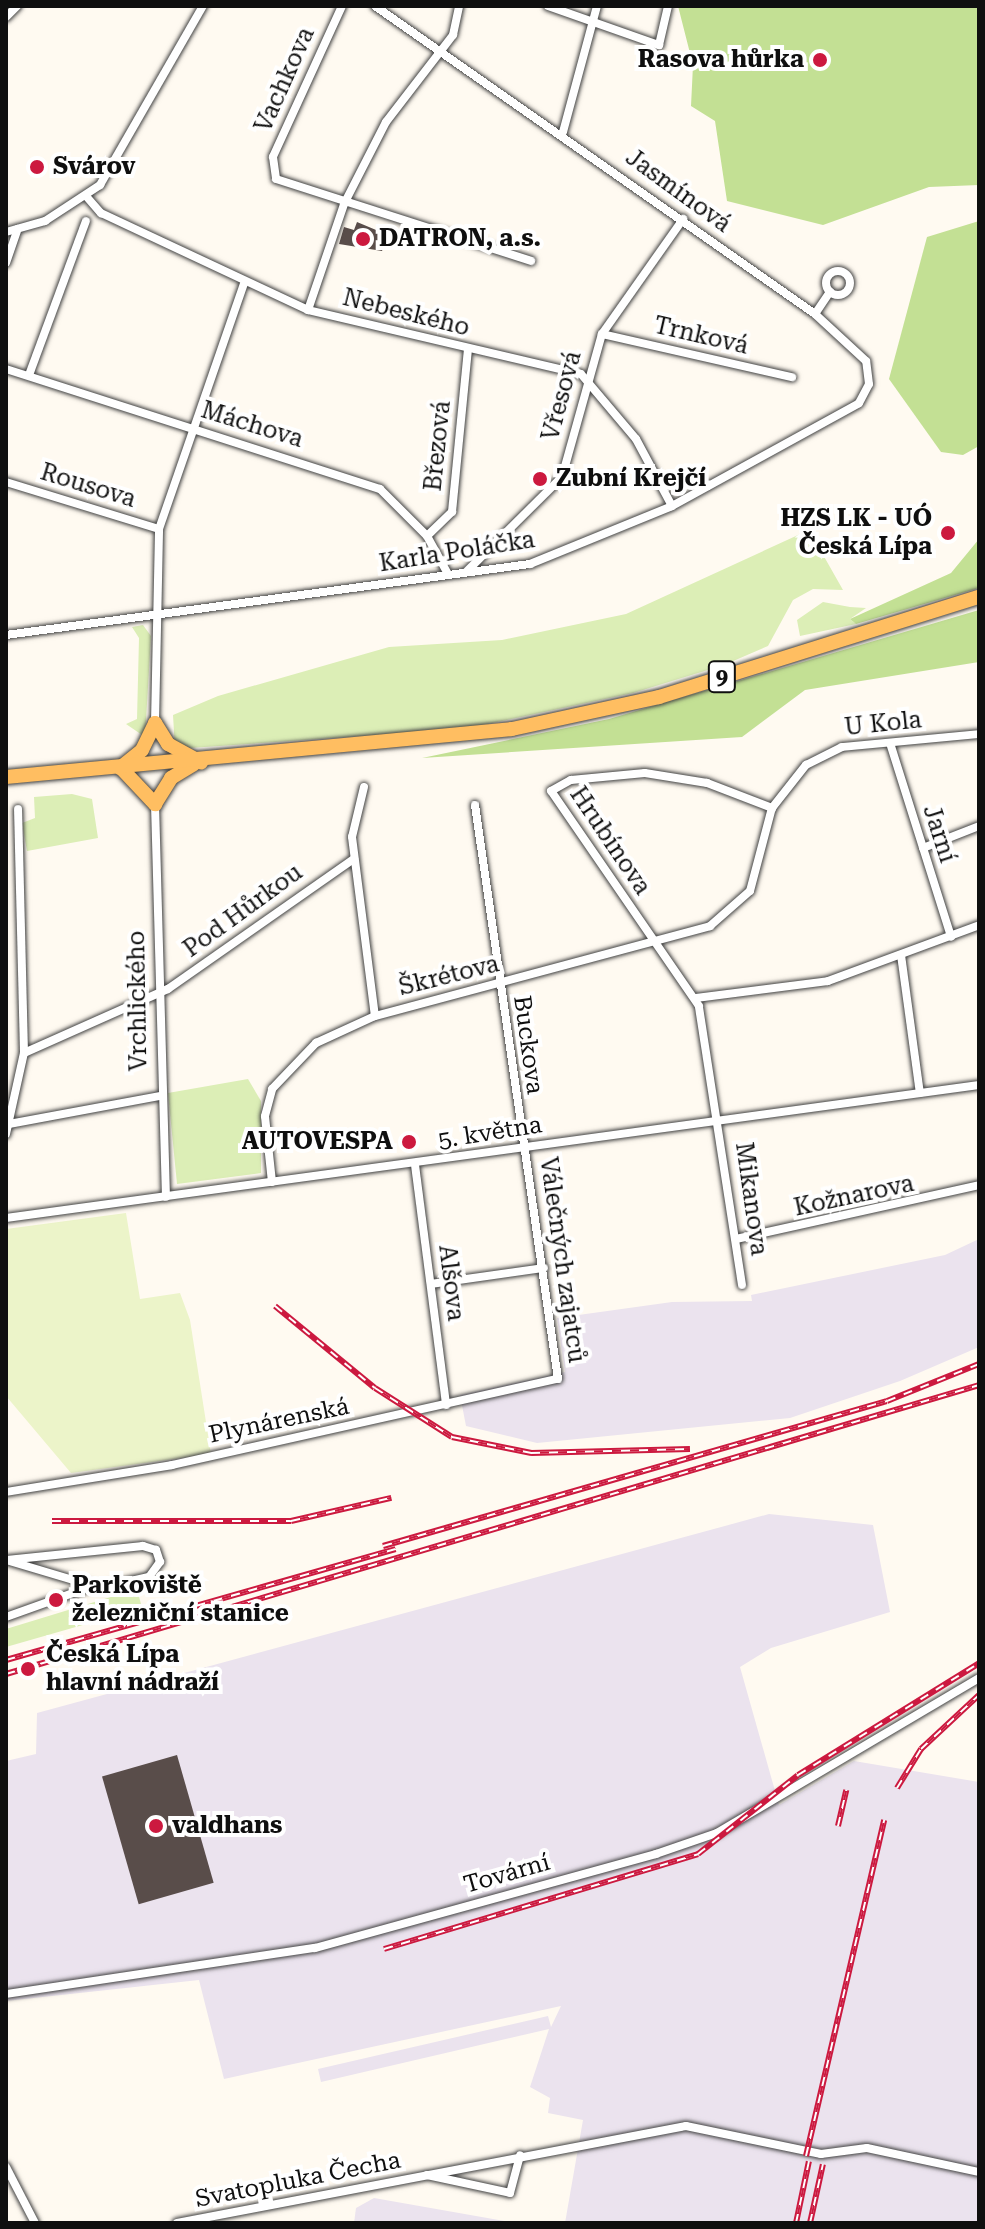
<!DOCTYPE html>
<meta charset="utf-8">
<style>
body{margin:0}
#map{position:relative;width:985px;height:2229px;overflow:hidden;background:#fffaf1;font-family:"Roboto Serif",serif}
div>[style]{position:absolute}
.industrial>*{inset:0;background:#ebe3ee}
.green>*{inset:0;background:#dceeb6}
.forest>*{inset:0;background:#c3e094}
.pitch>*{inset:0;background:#ecf4c9}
.building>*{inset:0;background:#594d4a;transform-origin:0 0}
.roads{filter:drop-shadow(0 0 2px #424242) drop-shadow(0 0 2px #424242)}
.street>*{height:8px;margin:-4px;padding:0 4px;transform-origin:4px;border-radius:4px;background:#fff}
.street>.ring{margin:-4px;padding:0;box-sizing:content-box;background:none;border:8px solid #fff;border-radius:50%}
.primary>*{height:14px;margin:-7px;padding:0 7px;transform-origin:7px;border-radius:7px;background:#ffbe61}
.rail>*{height:6px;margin-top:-3px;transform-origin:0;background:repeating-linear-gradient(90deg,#fff 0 9px,#cc193f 0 18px);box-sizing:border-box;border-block:2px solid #cc193f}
.dots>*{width:22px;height:22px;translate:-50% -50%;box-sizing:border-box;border:4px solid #fff;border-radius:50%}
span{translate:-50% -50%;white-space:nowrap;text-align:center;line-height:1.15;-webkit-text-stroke:8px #fff;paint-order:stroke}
.shield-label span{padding:2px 6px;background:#fff;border:2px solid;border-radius:6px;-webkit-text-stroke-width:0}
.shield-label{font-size:22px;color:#0f0f0f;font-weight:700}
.poi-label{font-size:24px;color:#0f0f0f;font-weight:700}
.right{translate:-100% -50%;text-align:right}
.left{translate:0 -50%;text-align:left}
.street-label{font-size:24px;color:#0f0f0f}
.frame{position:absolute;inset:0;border:8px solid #0f0f0f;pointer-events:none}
</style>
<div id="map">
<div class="industrial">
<i style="clip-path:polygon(979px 1239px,979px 1347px,900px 1381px,790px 1418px,537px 1443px,466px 1426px,460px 1395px,565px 1372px,557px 1318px,672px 1302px,752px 1301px,751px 1295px,945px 1255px)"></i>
<i style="clip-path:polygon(769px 1514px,873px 1525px,890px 1612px,771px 1648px,740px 1667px,779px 1805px,854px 1761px,979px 1782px,979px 2223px,565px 2223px,583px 2120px,548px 2113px,550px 2098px,530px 2087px,549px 2029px,321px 2082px,318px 2069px,548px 2016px,551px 2027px,561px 2006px,224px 2079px,199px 1980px,6px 2001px,6px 1761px,36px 1754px,37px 1713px)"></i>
<i style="clip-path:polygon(374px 2198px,515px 2223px,354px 2223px,356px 2208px)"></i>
</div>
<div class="green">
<i style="clip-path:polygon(809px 530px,843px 590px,813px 589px,793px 600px,768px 646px,724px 665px,633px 693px,464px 729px,175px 749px,173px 715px,218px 696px,389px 647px,502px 640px,626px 614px)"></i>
<i style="clip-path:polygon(823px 602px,850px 607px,866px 608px,850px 619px,856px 624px,800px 636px,797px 620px)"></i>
<i style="clip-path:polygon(143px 625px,151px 636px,145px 737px,126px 724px,137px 719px,139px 638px,132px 627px)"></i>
<i style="clip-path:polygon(72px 794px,92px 799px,98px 838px,27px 851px,22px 823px,35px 818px,34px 797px)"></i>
<i style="clip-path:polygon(248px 1079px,261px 1101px,261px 1173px,177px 1184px,168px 1093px)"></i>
<i style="clip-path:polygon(137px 1589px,142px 1608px,6px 1647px,6px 1629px)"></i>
</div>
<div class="forest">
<i style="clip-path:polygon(678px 6px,979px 6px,979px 185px,929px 187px,823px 225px,727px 201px,715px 121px,691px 106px,693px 65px)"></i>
<i style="clip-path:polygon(979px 221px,979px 446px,963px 455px,941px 452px,889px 379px,927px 237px)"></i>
<i style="clip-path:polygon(979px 539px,979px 588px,856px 624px,850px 619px,951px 573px)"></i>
<i style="clip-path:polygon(979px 610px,979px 662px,805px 690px,742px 737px,422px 758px,609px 719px)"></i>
</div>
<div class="pitch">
<i style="clip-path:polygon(126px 1213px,140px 1299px,180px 1293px,190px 1320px,211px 1454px,71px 1473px,6px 1396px,6px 1229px)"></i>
</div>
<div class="building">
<i style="clip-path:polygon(357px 222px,388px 235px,382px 251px,339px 244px,344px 227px,354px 230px)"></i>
<i style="left:177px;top:1755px;width:133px;height:78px;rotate:74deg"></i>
</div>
<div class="roads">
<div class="street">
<i style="left:342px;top:6px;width:166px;rotate:114.6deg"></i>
<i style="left:273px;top:157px;width:22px;rotate:82deg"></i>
<i style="left:276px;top:179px;width:268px;rotate:17.8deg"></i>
<i style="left:548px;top:6px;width:118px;rotate:19.4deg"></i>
<i style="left:659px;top:45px;width:40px;rotate:-77deg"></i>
<i style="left:6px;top:17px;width:16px;rotate:-45deg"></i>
<i style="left:563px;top:132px;width:131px;rotate:-74.9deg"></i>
<i style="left:86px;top:196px;width:23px;rotate:49deg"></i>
<i style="left:101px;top:213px;width:229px;rotate:25.1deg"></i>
<i style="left:308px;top:310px;width:280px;rotate:13.2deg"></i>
<i style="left:581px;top:374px;width:85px;rotate:49.8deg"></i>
<i style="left:636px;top:439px;width:76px;rotate:61.8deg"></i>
<i style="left:6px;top:232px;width:41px;rotate:-15.8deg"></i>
<i style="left:45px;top:221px;width:66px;rotate:-33.2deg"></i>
<i style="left:100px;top:185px;width:207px;rotate:-60.1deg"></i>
<i style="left:6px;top:263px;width:36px;rotate:-71deg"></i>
<i class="ring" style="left:826px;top:271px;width:16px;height:16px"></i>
<i style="left:308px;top:310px;width:112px;rotate:-71.2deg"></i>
<i style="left:344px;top:204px;width:92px;rotate:-62.9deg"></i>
<i style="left:386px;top:122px;width:110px;rotate:-52.4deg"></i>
<i style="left:453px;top:35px;width:30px;rotate:-78deg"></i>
<i style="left:815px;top:314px;width:27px;rotate:-56deg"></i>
<i style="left:602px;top:334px;width:195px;rotate:12.8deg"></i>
<i style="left:6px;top:369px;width:393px;rotate:17.8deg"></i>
<i style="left:380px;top:489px;width:66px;rotate:45deg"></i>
<i style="left:427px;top:536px;width:43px;rotate:61.1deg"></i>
<i style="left:29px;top:375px;width:164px;rotate:-69.7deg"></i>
<i style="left:6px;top:482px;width:160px;rotate:17.1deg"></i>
<i style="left:427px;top:536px;width:35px;rotate:-44deg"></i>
<i style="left:452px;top:512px;width:164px;rotate:-84.4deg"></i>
<i style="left:467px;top:571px;width:134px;rotate:-44.7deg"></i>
<i style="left:562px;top:477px;width:148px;rotate:-74.4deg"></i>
<i style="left:602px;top:334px;width:141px;rotate:-54.8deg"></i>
<i style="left:6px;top:635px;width:529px;rotate:-7.72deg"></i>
<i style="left:530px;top:564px;width:153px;rotate:-22.2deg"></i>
<i style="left:672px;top:506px;width:213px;rotate:-28.8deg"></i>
<i style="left:859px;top:403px;width:21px;rotate:-62deg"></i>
<i style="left:869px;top:384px;width:23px;rotate:-97deg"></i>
<i style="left:866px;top:361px;width:69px;rotate:-137.3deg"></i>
<i style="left:815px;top:314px;width:537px;rotate:-145.01deg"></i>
<i style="left:155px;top:723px;width:194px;rotate:-88.8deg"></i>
<i style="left:159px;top:529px;width:260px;rotate:-70.9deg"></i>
<i style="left:890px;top:743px;width:203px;rotate:72.5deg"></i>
<i style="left:364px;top:787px;width:51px;rotate:103.5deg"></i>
<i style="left:352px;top:837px;width:180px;rotate:82.7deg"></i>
<i style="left:155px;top:804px;width:393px;rotate:88.4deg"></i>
<i style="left:923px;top:848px;width:60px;rotate:-21.4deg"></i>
<i style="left:901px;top:955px;width:139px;rotate:82.2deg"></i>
<i style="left:696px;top:998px;width:133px;rotate:-7.3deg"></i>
<i style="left:828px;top:981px;width:161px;rotate:-20.3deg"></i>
<i style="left:24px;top:1053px;width:158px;rotate:-24deg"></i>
<i style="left:168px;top:989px;width:227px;rotate:-35deg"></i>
<i style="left:9px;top:1124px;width:154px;rotate:-10.5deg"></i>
<i style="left:6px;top:1134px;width:83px;rotate:-77.5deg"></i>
<i style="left:24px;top:1053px;width:244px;rotate:-91.4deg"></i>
<i style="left:415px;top:1165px;width:242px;rotate:82.6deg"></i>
<i style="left:272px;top:1182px;width:66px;rotate:-96.1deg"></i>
<i style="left:265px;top:1116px;width:28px;rotate:-75deg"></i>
<i style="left:272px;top:1089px;width:64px;rotate:-46.3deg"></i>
<i style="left:316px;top:1043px;width:65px;rotate:-24.6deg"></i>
<i style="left:375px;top:1016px;width:347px;rotate:-15deg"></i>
<i style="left:710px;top:926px;width:53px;rotate:-41.2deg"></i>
<i style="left:750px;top:891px;width:86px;rotate:-75.2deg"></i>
<i style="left:772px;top:808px;width:55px;rotate:-51.7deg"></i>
<i style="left:806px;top:765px;width:40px;rotate:-26.6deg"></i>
<i style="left:842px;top:747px;width:138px;rotate:-5.4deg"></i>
<i style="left:6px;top:1218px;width:982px;rotate:-7.78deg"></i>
<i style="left:736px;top:1239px;width:249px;rotate:-12.5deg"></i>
<i style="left:431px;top:1284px;width:114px;rotate:-8.1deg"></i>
<i style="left:742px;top:1285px;width:282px;rotate:-98.8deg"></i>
<i style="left:699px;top:1006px;width:261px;rotate:-124.5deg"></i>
<i style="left:551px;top:791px;width:23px;rotate:-29deg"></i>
<i style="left:571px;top:780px;width:74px;rotate:-5.4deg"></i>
<i style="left:645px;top:773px;width:63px;rotate:9.2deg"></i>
<i style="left:707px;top:783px;width:70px;rotate:21deg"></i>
<i style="left:6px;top:1492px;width:168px;rotate:-9.2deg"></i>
<i style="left:172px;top:1465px;width:395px;rotate:-12.6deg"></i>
<i style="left:558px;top:1379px;width:580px;rotate:-98.23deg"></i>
<i style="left:6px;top:1560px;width:98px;rotate:16.6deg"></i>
<i style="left:100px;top:1588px;width:50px;rotate:-12.7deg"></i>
<i style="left:149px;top:1577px;width:19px;rotate:-54deg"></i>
<i style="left:160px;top:1562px;width:13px;rotate:-108deg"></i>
<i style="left:156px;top:1550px;width:14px;rotate:-163deg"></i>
<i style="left:143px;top:1546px;width:137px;rotate:174.1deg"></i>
<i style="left:6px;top:1617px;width:89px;rotate:-19.7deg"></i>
<i style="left:6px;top:1994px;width:312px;rotate:-8.5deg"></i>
<i style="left:315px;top:1948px;width:354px;rotate:-15.4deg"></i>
<i style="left:656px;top:1854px;width:65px;rotate:-19deg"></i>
<i style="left:717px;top:1833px;width:304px;rotate:-30.6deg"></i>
<i style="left:6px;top:2167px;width:63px;rotate:62.6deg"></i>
<i style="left:427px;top:2175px;width:85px;rotate:12.2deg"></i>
<i style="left:510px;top:2193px;width:39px;rotate:-75deg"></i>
<i style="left:177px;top:2223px;width:518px;rotate:-10.79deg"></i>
<i style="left:686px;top:2126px;width:138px;rotate:11.7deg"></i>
<i style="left:821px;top:2154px;width:46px;rotate:-7.4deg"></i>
<i style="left:867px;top:2148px;width:115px;rotate:12.1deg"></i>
</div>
<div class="primary">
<i style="left:155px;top:723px;width:25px;rotate:58deg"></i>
<i style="left:168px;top:744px;width:38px;rotate:29deg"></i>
<i style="left:120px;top:768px;width:28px;rotate:-39deg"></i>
<i style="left:142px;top:750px;width:30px;rotate:-64deg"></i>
<i style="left:121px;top:768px;width:50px;rotate:46.6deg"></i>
<i style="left:155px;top:804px;width:31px;rotate:-58deg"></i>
<i style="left:171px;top:778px;width:26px;rotate:-31deg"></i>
<i style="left:6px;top:777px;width:508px;rotate:-5.42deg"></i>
<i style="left:512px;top:729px;width:150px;rotate:-12.3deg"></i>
<i style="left:659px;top:697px;width:335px;rotate:-17.4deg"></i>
</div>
</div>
<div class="rail">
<i style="left:275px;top:1306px;width:129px;rotate:39.4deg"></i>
<i style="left:375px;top:1388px;width:91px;rotate:32.5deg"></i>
<i style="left:452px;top:1437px;width:81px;rotate:11.4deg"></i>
<i style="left:531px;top:1453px;width:159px;rotate:-1.4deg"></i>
<i style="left:52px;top:1521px;width:239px"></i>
<i style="left:291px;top:1521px;width:103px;rotate:-13deg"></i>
<i style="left:383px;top:1546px;width:524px;rotate:-16.05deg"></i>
<i style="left:887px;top:1401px;width:99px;rotate:-21.9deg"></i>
<i style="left:6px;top:1660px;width:405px;rotate:-15.9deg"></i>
<i style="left:6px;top:1674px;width:1015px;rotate:-16.54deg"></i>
<i style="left:897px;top:1788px;width:46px;rotate:-58.4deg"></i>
<i style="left:921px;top:1749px;width:79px;rotate:-43deg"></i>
<i style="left:838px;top:1826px;width:37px;rotate:-77deg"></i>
<i style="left:384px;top:1949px;width:328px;rotate:-16.8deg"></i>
<i style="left:698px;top:1854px;width:127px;rotate:-38.3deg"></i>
<i style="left:798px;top:1775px;width:213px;rotate:-31.7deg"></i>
<i style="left:806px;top:2156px;width:345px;rotate:-76.9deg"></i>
<i style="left:796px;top:2223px;width:63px;rotate:-78.2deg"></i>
<i style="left:810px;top:2223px;width:60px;rotate:-77.6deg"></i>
</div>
<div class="dots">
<i style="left:820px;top:60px;background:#cc193f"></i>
<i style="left:37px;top:167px;background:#cc193f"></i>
<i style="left:363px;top:239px;background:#cc193f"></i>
<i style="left:540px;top:479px;background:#cc193f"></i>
<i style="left:948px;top:533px;background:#cc193f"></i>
<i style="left:409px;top:1142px;background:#cc193f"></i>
<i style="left:56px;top:1600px;background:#cc193f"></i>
<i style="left:28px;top:1669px;background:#cc193f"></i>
<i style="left:156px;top:1826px;background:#cc193f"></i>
</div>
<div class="shield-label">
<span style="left:722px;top:677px">9</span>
</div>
<div class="poi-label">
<span class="right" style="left:804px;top:60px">Rasova hůrka</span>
<span class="left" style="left:53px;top:167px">Svárov</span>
<span class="left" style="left:379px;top:239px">DATRON, a.s.</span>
<span class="left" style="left:556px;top:479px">Zubní Krejčí</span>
<span class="right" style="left:932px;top:533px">HZS LK - UÓ<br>Česká Lípa</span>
<span class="right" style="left:393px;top:1142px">AUTOVESPA</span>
<span class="left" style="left:72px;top:1600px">Parkoviště<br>železniční stanice</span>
<span class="left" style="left:46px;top:1669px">Česká Lípa<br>hlavní nádraží</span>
<span class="left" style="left:172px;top:1826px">valdhans</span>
</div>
<div class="street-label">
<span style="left:285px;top:80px;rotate:-66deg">Vachkova</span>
<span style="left:678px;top:191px;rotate:36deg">Jasmínová</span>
<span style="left:406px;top:313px;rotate:14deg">Nebeského</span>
<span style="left:701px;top:336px;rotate:13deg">Trnková</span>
<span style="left:562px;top:396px;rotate:-75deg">Vřesová</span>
<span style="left:252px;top:425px;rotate:17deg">Máchova</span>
<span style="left:438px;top:446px;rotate:-84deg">Březová</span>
<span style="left:88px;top:486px;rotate:17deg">Rousova</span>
<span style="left:457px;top:552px;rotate:-9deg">Karla Poláčka</span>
<span style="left:883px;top:724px;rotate:-6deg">U Kola</span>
<span style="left:939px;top:834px;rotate:72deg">Jarní</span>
<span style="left:610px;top:841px;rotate:56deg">Hrubínova</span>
<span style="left:243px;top:911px;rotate:-36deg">Pod Hůrkou</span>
<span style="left:449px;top:976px;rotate:-14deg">Škrétova</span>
<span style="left:138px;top:1001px;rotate:-91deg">Vrchlického</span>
<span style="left:528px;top:1045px;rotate:82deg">Buckova</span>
<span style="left:490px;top:1133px;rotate:-9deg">5. května</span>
<span style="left:854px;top:1196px;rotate:-12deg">Kožnarova</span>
<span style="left:751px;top:1199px;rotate:82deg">Mikanova</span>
<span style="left:562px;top:1260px;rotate:82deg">Válečných zajatců</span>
<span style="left:451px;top:1283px;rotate:83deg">Alšova</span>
<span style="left:279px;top:1421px;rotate:-12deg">Plynárenská</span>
<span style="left:507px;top:1874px;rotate:-16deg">Tovární</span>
<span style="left:298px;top:2180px;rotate:-11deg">Svatopluka Čecha</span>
</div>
<div class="frame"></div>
</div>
